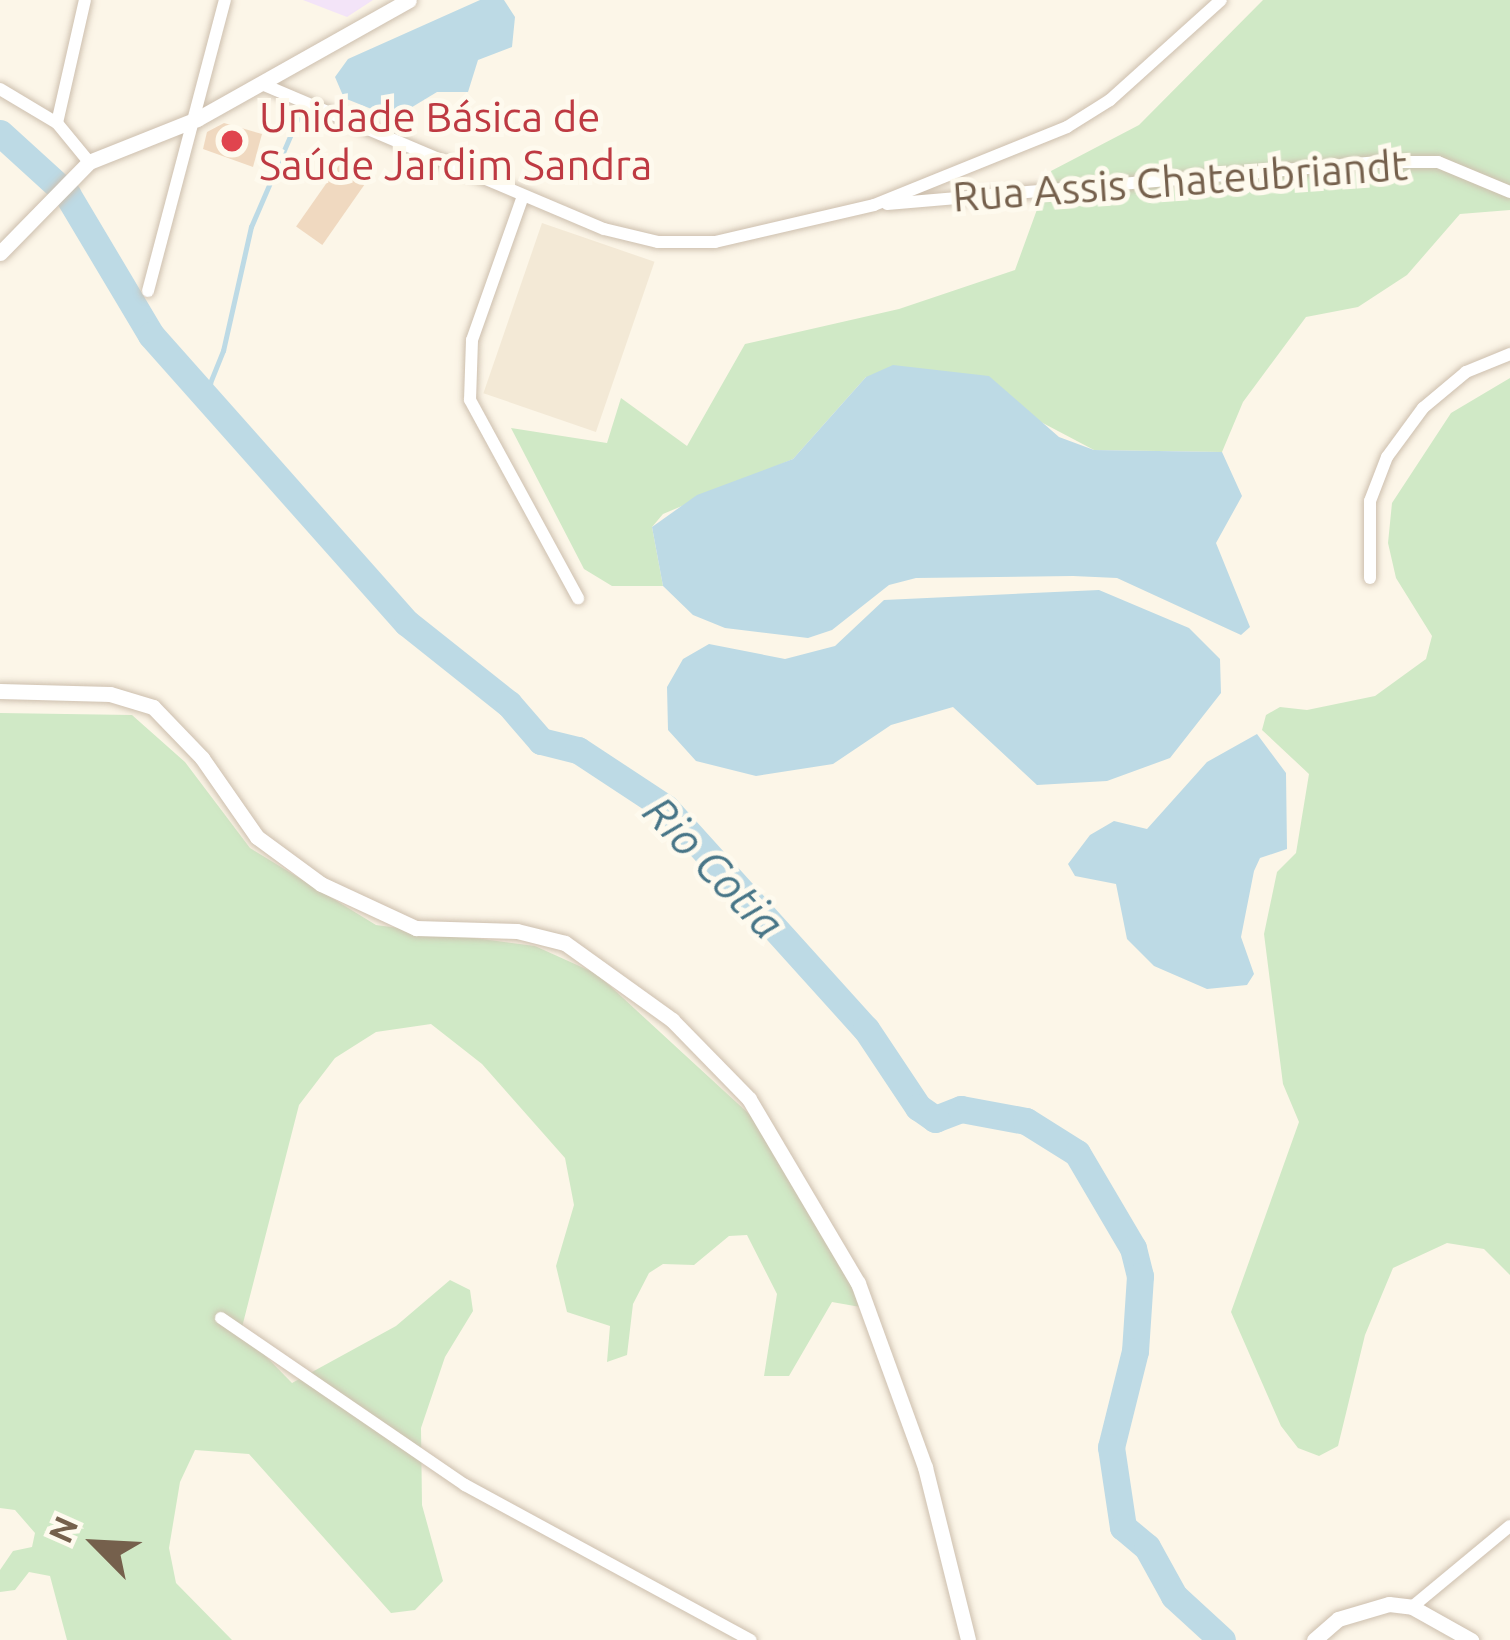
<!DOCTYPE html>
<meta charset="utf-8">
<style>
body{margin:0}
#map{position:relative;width:1510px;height:1640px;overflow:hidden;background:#fcf6e8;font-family:Ubuntu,sans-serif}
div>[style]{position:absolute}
.residential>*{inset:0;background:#f3e9d6;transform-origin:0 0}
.education>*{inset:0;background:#f3e4f8}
.green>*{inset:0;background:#d0e9c6}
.water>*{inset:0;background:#bddae5}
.stream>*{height:4.5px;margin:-2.25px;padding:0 2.25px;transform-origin:2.25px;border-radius:2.25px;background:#bddae5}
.river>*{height:27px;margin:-13.5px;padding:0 13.5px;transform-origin:13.5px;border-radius:13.5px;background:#bddae5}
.building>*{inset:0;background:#f0d9c0;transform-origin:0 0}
.roads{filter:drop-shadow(0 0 3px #cdbfae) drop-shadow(0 0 3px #cdbfae)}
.minor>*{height:12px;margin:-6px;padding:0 6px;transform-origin:6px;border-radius:6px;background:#fff}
.tertiary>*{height:15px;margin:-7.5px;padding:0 7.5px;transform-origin:7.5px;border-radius:7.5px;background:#fff}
.dots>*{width:33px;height:33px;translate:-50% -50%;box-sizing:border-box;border:6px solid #fefaee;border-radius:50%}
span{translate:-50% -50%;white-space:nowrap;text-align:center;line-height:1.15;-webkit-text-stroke:10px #fefaee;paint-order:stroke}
.health-label{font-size:42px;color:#be3a42}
.left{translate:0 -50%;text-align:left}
.street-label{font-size:42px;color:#75604c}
.water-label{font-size:45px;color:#477587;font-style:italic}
.north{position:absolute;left:36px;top:1484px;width:120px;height:120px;-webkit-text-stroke:9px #fefaee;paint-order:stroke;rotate:294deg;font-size:33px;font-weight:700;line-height:48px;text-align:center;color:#75604c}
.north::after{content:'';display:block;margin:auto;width:42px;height:54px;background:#75604c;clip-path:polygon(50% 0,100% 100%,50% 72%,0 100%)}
</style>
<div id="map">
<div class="residential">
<i style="left:542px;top:223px;width:119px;height:180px;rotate:19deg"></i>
</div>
<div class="education">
<i style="clip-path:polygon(303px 0,373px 0,347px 17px)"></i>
</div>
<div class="green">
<i style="clip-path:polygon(1263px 0,1510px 0,1510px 210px,1460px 214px,1407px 275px,1358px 307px,1306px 317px,1243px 402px,1222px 452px,1094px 450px,1039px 421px,866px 377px,793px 459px,663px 514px,652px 527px,663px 586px,612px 586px,584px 569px,511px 428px,607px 443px,621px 398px,687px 446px,745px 344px,899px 309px,1015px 270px,1051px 171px,1139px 125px)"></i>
<i style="clip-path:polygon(1510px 378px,1510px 1275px,1484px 1249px,1447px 1243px,1393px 1268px,1365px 1335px,1338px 1446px,1319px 1456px,1298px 1448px,1281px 1426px,1231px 1312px,1299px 1122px,1283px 1084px,1264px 934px,1277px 872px,1296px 853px,1309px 774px,1262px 730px,1266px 715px,1280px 707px,1307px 710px,1375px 696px,1426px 659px,1432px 636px,1396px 578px,1388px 543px,1392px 503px,1451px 413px)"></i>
<i style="clip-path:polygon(0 713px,132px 715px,185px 762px,250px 848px,376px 925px,535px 946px,597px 974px,775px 1138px,866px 1308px,832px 1302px,789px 1376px,764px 1376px,777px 1294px,747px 1235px,729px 1236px,694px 1265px,663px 1264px,649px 1273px,633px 1304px,627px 1355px,607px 1362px,610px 1326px,567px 1312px,556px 1266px,574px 1205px,565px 1158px,482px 1064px,431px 1024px,376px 1032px,335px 1058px,299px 1105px,241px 1331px,292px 1383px,396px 1326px,450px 1280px,470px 1290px,473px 1311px,445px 1357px,421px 1428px,422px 1505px,443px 1581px,415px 1610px,391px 1613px,249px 1454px,195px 1450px,180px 1482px,169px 1548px,176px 1583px,232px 1640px,67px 1640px,50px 1576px,29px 1572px,15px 1590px,0 1592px,0 1570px,13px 1551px,32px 1547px,35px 1533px,15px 1510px,0 1508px)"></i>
</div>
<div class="water">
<i style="clip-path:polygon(480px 0,504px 0,515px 17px,512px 47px,478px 60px,468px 92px,437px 92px,394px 118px,344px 98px,335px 77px,348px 59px)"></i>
<i style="clip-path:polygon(893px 365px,989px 376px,1059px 437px,1094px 450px,1222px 452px,1242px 496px,1216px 543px,1250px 627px,1241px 635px,1117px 578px,1073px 576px,916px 578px,889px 585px,832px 630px,808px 638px,725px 628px,693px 615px,663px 586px,652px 527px,697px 495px,793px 459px,866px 377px)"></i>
<i style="clip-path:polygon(1099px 590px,1189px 628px,1220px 659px,1221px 693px,1170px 758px,1107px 781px,1037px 785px,953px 707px,891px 725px,833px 764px,756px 776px,696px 761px,668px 730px,667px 687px,683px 659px,709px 644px,785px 659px,835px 646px,884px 600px)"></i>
<i style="clip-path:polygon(1257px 734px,1286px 773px,1287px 849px,1260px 858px,1254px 871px,1241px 937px,1254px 974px,1247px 985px,1207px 989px,1154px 966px,1127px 939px,1116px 884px,1075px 876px,1068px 864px,1090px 835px,1114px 821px,1147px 829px,1207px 762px)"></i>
</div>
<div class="stream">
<i style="left:200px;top:387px;width:11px;rotate:-22deg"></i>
<i style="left:210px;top:383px;width:35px;rotate:-68deg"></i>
<i style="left:223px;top:351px;width:127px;rotate:-77.3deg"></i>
<i style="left:251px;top:227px;width:119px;rotate:-66.7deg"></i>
</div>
<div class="river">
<i style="left:0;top:133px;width:91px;rotate:42.3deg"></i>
<i style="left:67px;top:194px;width:164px;rotate:59.2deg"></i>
<i style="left:151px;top:335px;width:385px;rotate:48.4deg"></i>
<i style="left:407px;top:623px;width:130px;rotate:38.5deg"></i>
<i style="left:509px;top:704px;width:49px;rotate:49.1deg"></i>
<i style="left:541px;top:741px;width:38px;rotate:14deg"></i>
<i style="left:578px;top:750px;width:105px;rotate:33.4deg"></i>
<i style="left:666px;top:808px;width:298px;rotate:47.9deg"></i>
<i style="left:866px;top:1029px;width:94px;rotate:56.3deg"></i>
<i style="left:918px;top:1107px;width:21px;rotate:35deg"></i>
<i style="left:935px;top:1119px;width:28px;rotate:-21deg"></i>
<i style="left:961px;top:1109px;width:66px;rotate:10.5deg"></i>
<i style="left:1026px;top:1121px;width:60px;rotate:32.1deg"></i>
<i style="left:1077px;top:1153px;width:110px;rotate:59.5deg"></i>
<i style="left:1133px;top:1248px;width:29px;rotate:76deg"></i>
<i style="left:1140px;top:1276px;width:75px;rotate:93.8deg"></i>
<i style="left:1135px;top:1351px;width:99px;rotate:104deg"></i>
<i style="left:1111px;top:1447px;width:81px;rotate:81.5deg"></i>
<i style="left:1123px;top:1527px;width:31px;rotate:40deg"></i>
<i style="left:1147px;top:1547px;width:56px;rotate:61.1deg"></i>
<i style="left:1174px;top:1596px;width:65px;rotate:42.5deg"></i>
</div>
<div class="building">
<i style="clip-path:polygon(224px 123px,262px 134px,253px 167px,203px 149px,207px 132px)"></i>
<i style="left:342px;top:161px;width:32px;height:80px;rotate:35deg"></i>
</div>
<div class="roads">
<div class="minor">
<i style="left:262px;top:84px;width:371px;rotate:23deg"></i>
<i style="left:604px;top:229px;width:56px;rotate:13.5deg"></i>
<i style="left:658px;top:242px;width:57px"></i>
<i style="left:715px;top:242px;width:163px;rotate:-13.1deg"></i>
<i style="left:874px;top:205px;width:208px;rotate:-22deg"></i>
<i style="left:1067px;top:127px;width:51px;rotate:-32.1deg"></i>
<i style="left:1110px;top:100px;width:149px;rotate:-42deg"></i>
<i style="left:0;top:89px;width:66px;rotate:30.8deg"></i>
<i style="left:57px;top:123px;width:50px;rotate:50.6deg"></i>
<i style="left:57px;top:123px;width:126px;rotate:-77.2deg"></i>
<i style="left:523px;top:196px;width:153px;rotate:109.5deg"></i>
<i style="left:472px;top:340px;width:60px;rotate:91.9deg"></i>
<i style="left:470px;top:400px;width:226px;rotate:61.4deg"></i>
<i style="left:887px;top:204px;width:494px;rotate:-4.9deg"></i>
<i style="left:1379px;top:162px;width:59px"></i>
<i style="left:1438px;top:162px;width:78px;rotate:22.6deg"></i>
<i style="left:148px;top:291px;width:301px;rotate:-75.2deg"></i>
<i style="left:1370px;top:578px;width:77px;rotate:-90deg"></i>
<i style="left:1370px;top:501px;width:47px;rotate:-68.9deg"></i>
<i style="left:1387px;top:457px;width:61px;rotate:-53.7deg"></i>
<i style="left:1423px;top:408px;width:56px;rotate:-39.9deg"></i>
<i style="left:1466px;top:372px;width:48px;rotate:-22.2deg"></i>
<i style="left:221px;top:1318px;width:296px;rotate:34.4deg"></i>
<i style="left:465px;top:1485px;width:325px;rotate:28.5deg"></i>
<i style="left:1412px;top:1607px;width:127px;rotate:-39.6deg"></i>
</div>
<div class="tertiary">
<i style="left:0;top:253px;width:127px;rotate:-45.6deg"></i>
<i style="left:89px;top:162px;width:116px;rotate:-21.7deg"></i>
<i style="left:197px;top:119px;width:243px;rotate:-29.3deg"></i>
<i style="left:0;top:691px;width:110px;rotate:1.6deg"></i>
<i style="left:110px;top:694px;width:45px;rotate:16.8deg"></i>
<i style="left:153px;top:707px;width:71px;rotate:46.1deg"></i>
<i style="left:202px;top:758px;width:96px;rotate:55.2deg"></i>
<i style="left:257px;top:837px;width:79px;rotate:36.3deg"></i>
<i style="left:321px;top:884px;width:105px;rotate:24.9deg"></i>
<i style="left:416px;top:928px;width:101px;rotate:1.7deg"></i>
<i style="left:517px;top:931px;width:49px;rotate:14deg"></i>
<i style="left:565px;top:943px;width:132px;rotate:35.7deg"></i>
<i style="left:672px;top:1020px;width:110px;rotate:45.7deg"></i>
<i style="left:749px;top:1099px;width:214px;rotate:59.4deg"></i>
<i style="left:858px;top:1283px;width:196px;rotate:70deg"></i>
<i style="left:925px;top:1467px;width:178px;rotate:76deg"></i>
<i style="left:1314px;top:1640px;width:32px;rotate:-41deg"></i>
<i style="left:1338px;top:1619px;width:53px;rotate:-16.4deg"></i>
<i style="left:1389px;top:1604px;width:23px;rotate:7deg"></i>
<i style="left:1412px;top:1607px;width:68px;rotate:29.2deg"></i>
</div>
</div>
<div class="dots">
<i style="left:232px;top:141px;background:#e0444e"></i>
</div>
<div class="health-label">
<span class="left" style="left:259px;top:141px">Unidade Básica de<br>Saúde Jardim Sandra</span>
</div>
<div class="street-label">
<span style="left:1180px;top:181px;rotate:-4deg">Rua Assis Chateubriandt</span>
</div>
<div class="water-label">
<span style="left:714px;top:867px;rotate:46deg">Rio Cotia</span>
</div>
<div class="north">N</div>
</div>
